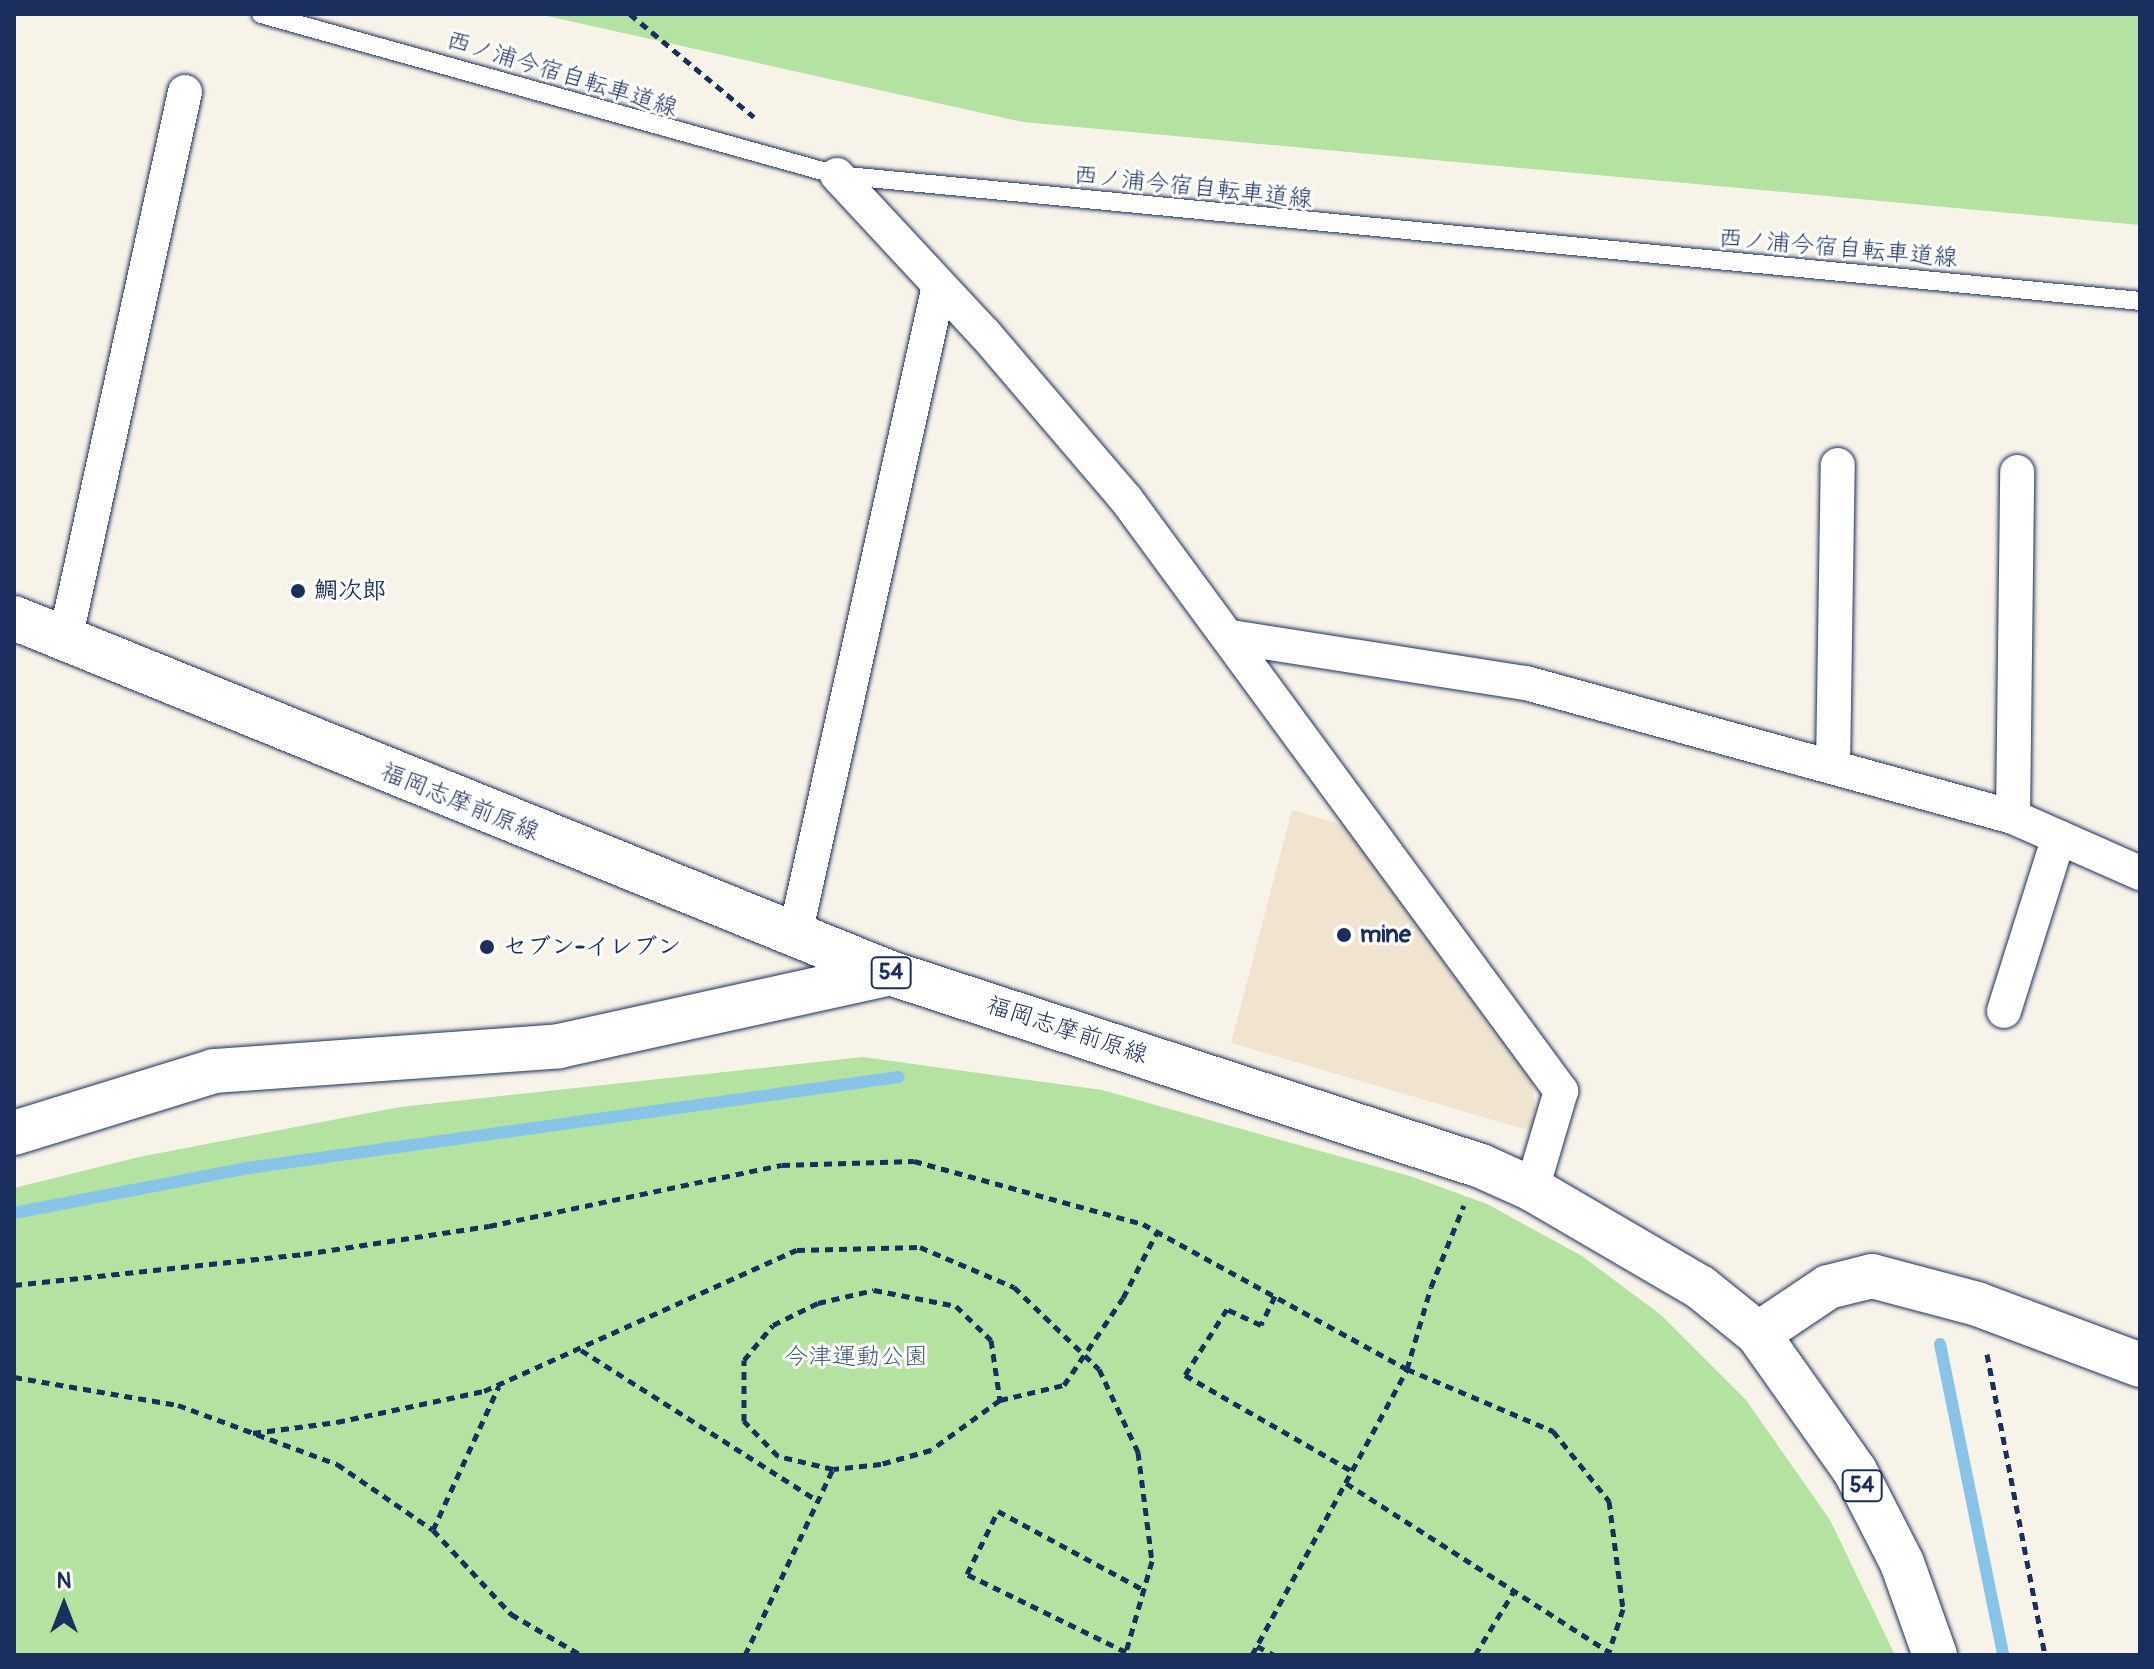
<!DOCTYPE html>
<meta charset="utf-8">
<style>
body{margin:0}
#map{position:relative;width:2154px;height:1669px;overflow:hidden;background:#f8f3e9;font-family:Pangolin,"Klee One",sans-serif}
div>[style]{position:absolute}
.built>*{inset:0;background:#f0e4cf}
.green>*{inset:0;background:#b4e2a0}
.stream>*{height:12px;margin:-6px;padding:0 6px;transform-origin:6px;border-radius:6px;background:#87c4e7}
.path>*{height:5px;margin-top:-2.5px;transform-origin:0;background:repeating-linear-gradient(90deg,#1b2f5e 0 8px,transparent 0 14px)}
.roads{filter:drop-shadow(0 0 2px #1b2f5e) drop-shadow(0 0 2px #1b2f5e)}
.lane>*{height:18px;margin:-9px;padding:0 9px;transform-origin:9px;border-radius:9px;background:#fff}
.street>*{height:34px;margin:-17px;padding:0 17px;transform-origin:17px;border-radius:17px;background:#fff}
.secondary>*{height:44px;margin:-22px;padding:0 22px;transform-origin:22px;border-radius:22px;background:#fff}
.primary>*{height:44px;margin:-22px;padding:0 22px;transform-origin:22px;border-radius:22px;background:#fff}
.dots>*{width:22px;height:22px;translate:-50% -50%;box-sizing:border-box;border:4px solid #fff;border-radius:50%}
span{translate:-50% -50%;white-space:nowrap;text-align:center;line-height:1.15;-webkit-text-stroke:6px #fff;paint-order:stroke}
.shield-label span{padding:2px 6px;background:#fff;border:2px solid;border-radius:6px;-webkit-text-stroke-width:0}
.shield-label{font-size:22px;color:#1b2f5e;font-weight:700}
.street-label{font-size:24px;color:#1b2f5e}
.poi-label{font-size:24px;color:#1b2f5e;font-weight:700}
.left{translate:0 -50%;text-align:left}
.park-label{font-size:24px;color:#415c6e}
.frame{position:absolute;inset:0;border:16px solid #1b2f5e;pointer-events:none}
.north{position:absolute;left:24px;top:1565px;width:80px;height:80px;-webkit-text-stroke:6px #fff;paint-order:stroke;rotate:0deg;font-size:22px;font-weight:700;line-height:32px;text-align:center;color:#1b2f5e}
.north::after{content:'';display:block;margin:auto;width:28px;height:36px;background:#1b2f5e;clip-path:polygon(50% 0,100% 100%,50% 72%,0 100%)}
</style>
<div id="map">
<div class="built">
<i style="clip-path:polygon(1292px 810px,1347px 826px,1532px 1075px,1537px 1133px,1231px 1043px)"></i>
</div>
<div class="green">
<i style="clip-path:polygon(538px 14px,2140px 14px,2140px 225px,1023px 122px)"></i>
<i style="clip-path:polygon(863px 1057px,1102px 1090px,1410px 1176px,1487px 1204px,1582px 1256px,1661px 1315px,1746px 1400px,1830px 1520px,1895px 1655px,14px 1655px,14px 1188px,139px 1157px,400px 1107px)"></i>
</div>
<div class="stream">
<i style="left:14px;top:1213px;width:238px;rotate:-10.9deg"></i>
<i style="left:248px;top:1168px;width:657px;rotate:-7.96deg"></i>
<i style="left:1940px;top:1344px;width:317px;rotate:78.5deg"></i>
</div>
<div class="path">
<i style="left:630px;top:14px;width:161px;rotate:39.7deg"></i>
<i style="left:14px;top:1285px;width:292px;rotate:-6.1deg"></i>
<i style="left:304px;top:1254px;width:187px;rotate:-8.6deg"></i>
<i style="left:489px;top:1226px;width:299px;rotate:-11.8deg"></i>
<i style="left:782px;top:1165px;width:132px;rotate:-1.7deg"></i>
<i style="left:914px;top:1161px;width:238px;rotate:15.4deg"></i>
<i style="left:1143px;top:1224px;width:301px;rotate:28.8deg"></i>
<i style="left:1407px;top:1369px;width:159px;rotate:23deg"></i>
<i style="left:1553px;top:1431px;width:90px;rotate:51.3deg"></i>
<i style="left:1609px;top:1501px;width:109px;rotate:82.6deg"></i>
<i style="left:1623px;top:1609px;width:48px;rotate:108.1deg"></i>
<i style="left:874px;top:1290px;width:84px;rotate:11deg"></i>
<i style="left:956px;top:1306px;width:49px;rotate:44.2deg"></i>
<i style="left:991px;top:1340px;width:61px;rotate:81.5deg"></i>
<i style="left:1000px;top:1400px;width:85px;rotate:144.1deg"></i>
<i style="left:931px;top:1450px;width:52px;rotate:164.4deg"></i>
<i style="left:881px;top:1464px;width:48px;rotate:174.1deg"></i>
<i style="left:833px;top:1469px;width:57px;rotate:-166.7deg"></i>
<i style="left:778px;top:1456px;width:49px;rotate:-134.2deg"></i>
<i style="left:744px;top:1421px;width:61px;rotate:-90deg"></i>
<i style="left:744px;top:1360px;width:45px;rotate:-50.4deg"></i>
<i style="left:773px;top:1325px;width:50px;rotate:-26.1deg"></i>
<i style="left:818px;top:1303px;width:57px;rotate:-13.1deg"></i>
<i style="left:1275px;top:1296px;width:32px;rotate:116deg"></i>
<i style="left:1261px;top:1325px;width:38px;rotate:-155deg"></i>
<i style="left:1227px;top:1309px;width:78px;rotate:122.5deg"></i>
<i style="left:1185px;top:1375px;width:193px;rotate:29.9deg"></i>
<i style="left:581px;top:1350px;width:281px;rotate:32.5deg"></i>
<i style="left:1987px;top:1354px;width:307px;rotate:79.1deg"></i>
<i style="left:14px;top:1377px;width:166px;rotate:9.7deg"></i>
<i style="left:178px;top:1405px;width:170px;rotate:20.4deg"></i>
<i style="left:337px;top:1464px;width:116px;rotate:34.5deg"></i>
<i style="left:433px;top:1530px;width:115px;rotate:47.1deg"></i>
<i style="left:511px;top:1614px;width:81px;rotate:30.4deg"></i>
<i style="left:1000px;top:1400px;width:66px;rotate:-13.2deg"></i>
<i style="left:1064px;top:1385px;width:105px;rotate:-55.9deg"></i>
<i style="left:1123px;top:1298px;width:74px;rotate:-62.7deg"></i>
<i style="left:253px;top:1433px;width:85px;rotate:-7.5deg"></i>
<i style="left:337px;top:1422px;width:150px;rotate:-11.9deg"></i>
<i style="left:484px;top:1391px;width:343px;rotate:-24.3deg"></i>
<i style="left:797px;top:1250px;width:123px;rotate:-1.4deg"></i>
<i style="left:920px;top:1247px;width:102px;rotate:23.1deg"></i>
<i style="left:1014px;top:1287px;width:118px;rotate:44deg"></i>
<i style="left:1099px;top:1369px;width:92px;rotate:64.8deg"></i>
<i style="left:1138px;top:1452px;width:110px;rotate:82.7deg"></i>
<i style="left:1152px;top:1561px;width:98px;rotate:106deg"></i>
<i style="left:1346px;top:1483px;width:313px;rotate:32.7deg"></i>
<i style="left:433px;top:1530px;width:158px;rotate:-65.4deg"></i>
<i style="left:1257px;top:1646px;width:19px;rotate:28deg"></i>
<i style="left:1126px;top:1652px;width:177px;rotate:-153.9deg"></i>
<i style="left:967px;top:1574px;width:70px;rotate:-63.8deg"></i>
<i style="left:998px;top:1511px;width:166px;rotate:28.4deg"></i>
<i style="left:745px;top:1655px;width:206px;rotate:-64.7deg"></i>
<i style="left:1252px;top:1655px;width:325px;rotate:-61.5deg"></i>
<i style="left:1407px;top:1369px;width:85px;rotate:-73.7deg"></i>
<i style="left:1431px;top:1287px;width:88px;rotate:-68.1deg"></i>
<i style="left:1475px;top:1655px;width:75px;rotate:-58.6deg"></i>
</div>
<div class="roads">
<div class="lane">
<i style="left:261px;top:14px;width:598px;rotate:15.62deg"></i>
<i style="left:837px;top:175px;width:1309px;rotate:5.52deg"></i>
</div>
<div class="street">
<i style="left:837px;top:175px;width:217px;rotate:47.1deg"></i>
<i style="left:985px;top:334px;width:217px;rotate:49.5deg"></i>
<i style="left:1126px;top:499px;width:735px;rotate:53.69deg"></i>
<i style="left:1561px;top:1091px;width:102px;rotate:106.5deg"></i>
<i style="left:1231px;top:637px;width:299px;rotate:8.9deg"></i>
<i style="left:1526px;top:683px;width:505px;rotate:15.38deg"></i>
<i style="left:2013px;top:817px;width:139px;rotate:23.8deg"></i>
<i style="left:65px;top:640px;width:561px;rotate:-77.65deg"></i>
<i style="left:1833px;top:767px;width:302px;rotate:-89.1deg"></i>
<i style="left:2013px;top:817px;width:345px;rotate:-89.3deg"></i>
<i style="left:795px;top:935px;width:661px;rotate:-77.5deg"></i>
<i style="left:2004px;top:1011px;width:182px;rotate:-72.5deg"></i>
</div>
<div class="secondary">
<i style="left:14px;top:1133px;width:209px;rotate:-17.2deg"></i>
<i style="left:214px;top:1071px;width:346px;rotate:-4.1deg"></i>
<i style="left:559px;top:1046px;width:339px;rotate:-12.4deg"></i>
<i style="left:1758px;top:1334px;width:84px;rotate:-33.9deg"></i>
<i style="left:1828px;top:1287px;width:45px;rotate:-14deg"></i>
<i style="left:1872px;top:1276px;width:109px;rotate:14.9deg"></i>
<i style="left:1977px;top:1304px;width:174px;rotate:20.5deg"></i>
</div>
<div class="primary">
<i style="left:14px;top:618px;width:945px;rotate:22.06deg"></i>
<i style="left:890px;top:973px;width:622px;rotate:18.09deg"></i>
<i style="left:1481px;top:1166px;width:56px;rotate:24.3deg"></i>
<i style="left:1532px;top:1189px;width:194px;rotate:30.3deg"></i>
<i style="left:1700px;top:1287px;width:75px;rotate:39deg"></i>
<i style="left:1758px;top:1334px;width:168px;rotate:54.7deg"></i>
<i style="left:1855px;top:1471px;width:103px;rotate:62.9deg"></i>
<i style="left:1902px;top:1563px;width:98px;rotate:70.3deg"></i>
</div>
</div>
<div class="dots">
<i style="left:298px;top:591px;background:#1b2f5e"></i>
<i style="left:1344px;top:935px;background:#1b2f5e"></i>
<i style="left:487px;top:947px;background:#1b2f5e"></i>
</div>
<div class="shield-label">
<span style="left:891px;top:973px">54</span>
<span style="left:1862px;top:1486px">54</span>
</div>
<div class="street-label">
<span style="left:562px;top:74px;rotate:17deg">西ノ浦今宿自転車道線</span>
<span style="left:1193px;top:187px;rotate:6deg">西ノ浦今宿自転車道線</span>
<span style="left:1838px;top:248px;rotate:5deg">西ノ浦今宿自転車道線</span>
<span style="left:460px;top:802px;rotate:22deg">福岡志摩前原線</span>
<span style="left:1067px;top:1030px;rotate:18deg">福岡志摩前原線</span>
</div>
<div class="poi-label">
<span class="left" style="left:314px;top:591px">鯛次郎</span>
<span class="left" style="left:1360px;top:935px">mine</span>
<span class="left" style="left:503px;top:947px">セブン-イレブン</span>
</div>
<div class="park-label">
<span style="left:856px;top:1357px">今津運動公園</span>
</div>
<div class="frame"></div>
<div class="north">N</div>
</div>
